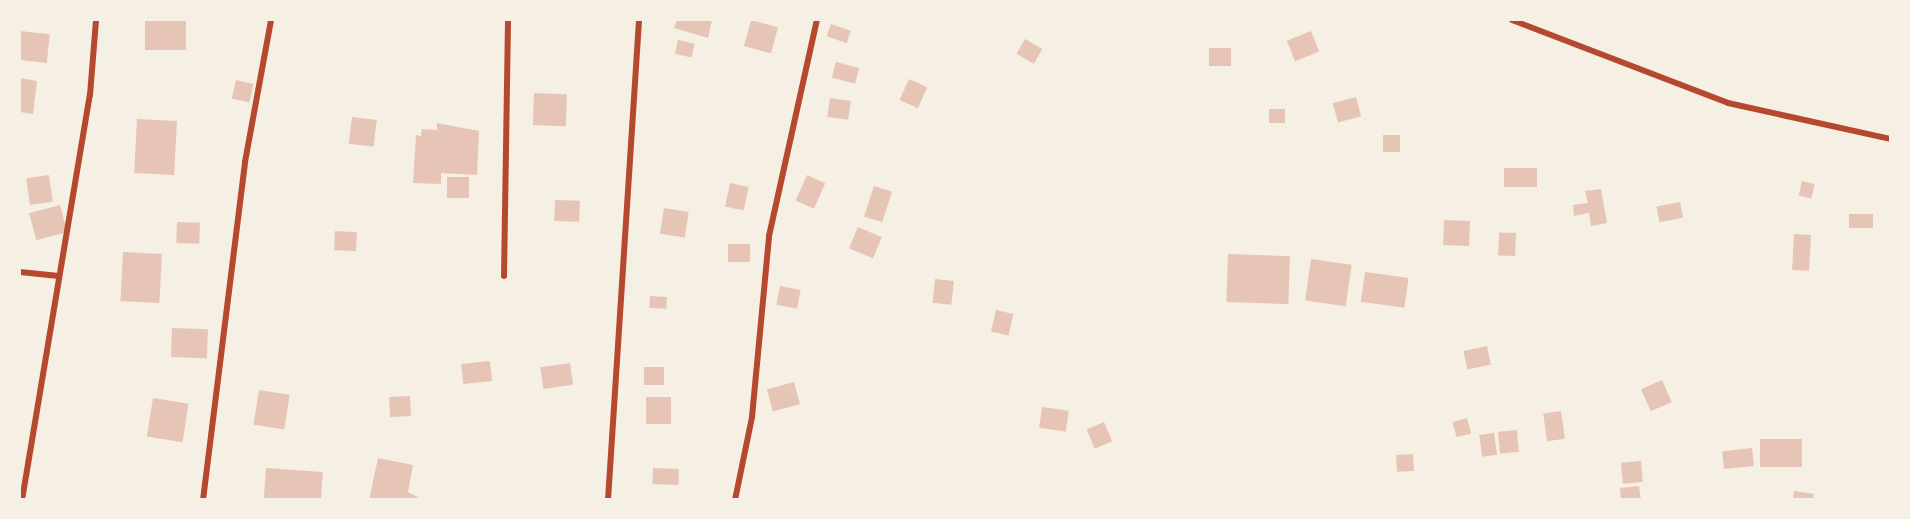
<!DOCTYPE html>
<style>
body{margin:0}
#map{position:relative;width:1910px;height:519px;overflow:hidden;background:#f6efe4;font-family:"Fira Sans Condensed",sans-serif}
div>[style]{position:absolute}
.building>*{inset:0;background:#e6c5b7;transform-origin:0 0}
.minor>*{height:6px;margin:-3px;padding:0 3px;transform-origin:3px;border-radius:3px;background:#b5482f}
span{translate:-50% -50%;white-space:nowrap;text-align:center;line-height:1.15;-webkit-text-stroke:4.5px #f6efe4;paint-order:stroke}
.frame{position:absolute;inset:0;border:21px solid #f6efe4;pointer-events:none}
</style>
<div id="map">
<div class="building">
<i style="left:145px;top:20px;width:41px;height:30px"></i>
<i style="clip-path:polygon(677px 20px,712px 20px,708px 38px,674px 28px)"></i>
<i style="left:751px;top:20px;width:28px;height:27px;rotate:15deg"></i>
<i style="left:831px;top:24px;width:21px;height:13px;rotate:19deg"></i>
<i style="left:20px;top:31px;width:30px;height:29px;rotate:6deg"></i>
<i style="left:1311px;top:31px;width:22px;height:26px;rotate:68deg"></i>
<i style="left:1025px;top:39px;width:20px;height:17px;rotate:30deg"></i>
<i style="left:678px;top:40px;width:17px;height:14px;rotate:13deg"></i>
<i style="left:1231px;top:48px;width:18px;height:22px;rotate:90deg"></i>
<i style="left:836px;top:62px;width:24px;height:16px;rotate:15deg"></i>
<i style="clip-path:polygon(20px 78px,37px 81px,33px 114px,20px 112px)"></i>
<i style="left:909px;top:79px;width:20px;height:23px;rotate:24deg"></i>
<i style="left:236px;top:80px;width:18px;height:19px;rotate:13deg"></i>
<i style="left:534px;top:93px;width:33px;height:32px;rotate:2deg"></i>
<i style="left:1356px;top:97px;width:20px;height:24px;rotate:75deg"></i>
<i style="left:830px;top:98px;width:21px;height:19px;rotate:8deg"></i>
<i style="left:1269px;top:109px;width:16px;height:14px"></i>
<i style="left:352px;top:117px;width:25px;height:27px;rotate:7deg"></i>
<i style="left:137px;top:119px;width:40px;height:54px;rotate:3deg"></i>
<i style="clip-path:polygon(437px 123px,479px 131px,477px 175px,441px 173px,441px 184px,413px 183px,416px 135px,421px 136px,422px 129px,437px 130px)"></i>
<i style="left:1383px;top:135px;width:17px;height:17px"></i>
<i style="left:1537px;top:168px;width:19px;height:33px;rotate:90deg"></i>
<i style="left:49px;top:175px;width:27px;height:23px;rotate:82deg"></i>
<i style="left:807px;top:175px;width:20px;height:28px;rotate:24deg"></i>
<i style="left:447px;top:177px;width:22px;height:21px"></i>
<i style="left:1802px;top:181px;width:13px;height:15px;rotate:13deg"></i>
<i style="left:730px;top:183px;width:19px;height:24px;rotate:12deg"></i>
<i style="left:874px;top:186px;width:19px;height:32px;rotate:18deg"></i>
<i style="clip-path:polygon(1601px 189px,1607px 223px,1591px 226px,1589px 213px,1574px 216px,1573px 205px,1588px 203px,1585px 191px)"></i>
<i style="left:555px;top:200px;width:25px;height:21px;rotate:2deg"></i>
<i style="left:1680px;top:202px;width:16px;height:24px;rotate:79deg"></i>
<i style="left:60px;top:205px;width:28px;height:32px;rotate:75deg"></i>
<i style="left:664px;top:208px;width:25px;height:26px;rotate:9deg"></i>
<i style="left:1873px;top:214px;width:14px;height:24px;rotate:90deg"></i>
<i style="left:1444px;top:220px;width:26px;height:25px;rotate:2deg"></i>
<i style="left:177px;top:222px;width:23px;height:21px;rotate:2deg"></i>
<i style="left:858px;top:227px;width:26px;height:23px;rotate:23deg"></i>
<i style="left:335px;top:231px;width:22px;height:19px;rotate:3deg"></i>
<i style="left:1516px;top:233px;width:23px;height:17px;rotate:92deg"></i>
<i style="left:1794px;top:234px;width:17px;height:36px;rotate:3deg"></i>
<i style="left:728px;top:244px;width:22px;height:18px"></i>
<i style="left:123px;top:252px;width:39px;height:49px;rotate:3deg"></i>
<i style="left:1228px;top:254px;width:62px;height:48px;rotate:2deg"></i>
<i style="left:1311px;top:259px;width:41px;height:42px;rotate:8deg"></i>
<i style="left:1365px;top:272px;width:44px;height:30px;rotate:8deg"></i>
<i style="left:935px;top:279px;width:19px;height:24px;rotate:6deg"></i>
<i style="left:780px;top:286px;width:21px;height:19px;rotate:11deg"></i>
<i style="left:650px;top:296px;width:17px;height:12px;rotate:3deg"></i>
<i style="left:996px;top:310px;width:18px;height:22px;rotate:13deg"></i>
<i style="left:172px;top:328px;width:36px;height:29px;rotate:2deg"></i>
<i style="left:1487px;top:346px;width:19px;height:24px;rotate:78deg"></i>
<i style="left:490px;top:361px;width:20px;height:29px;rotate:84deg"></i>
<i style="left:570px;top:363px;width:22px;height:30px;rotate:82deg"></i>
<i style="left:644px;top:367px;width:20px;height:18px"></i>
<i style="left:1662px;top:380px;width:24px;height:23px;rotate:66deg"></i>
<i style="left:794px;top:382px;width:23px;height:28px;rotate:75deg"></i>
<i style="left:259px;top:390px;width:31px;height:35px;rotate:9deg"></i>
<i style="left:410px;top:396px;width:20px;height:21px;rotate:87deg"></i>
<i style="left:646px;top:397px;width:25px;height:27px"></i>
<i style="left:153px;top:398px;width:36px;height:39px;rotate:9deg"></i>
<i style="left:1042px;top:407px;width:27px;height:21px;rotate:8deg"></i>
<i style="left:1561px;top:411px;width:28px;height:18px;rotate:82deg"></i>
<i style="left:1467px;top:418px;width:16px;height:15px;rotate:75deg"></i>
<i style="left:1104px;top:422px;width:21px;height:19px;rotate:67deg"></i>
<i style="left:1517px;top:430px;width:22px;height:19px;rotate:85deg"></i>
<i style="left:1494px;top:433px;width:22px;height:15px;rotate:82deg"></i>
<i style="left:1760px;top:439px;width:42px;height:28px"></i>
<i style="left:1752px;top:448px;width:18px;height:30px;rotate:84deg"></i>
<i style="left:1413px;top:454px;width:17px;height:17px;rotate:87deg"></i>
<i style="clip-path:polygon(378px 458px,413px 465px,408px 492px,423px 500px,369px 500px)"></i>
<i style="left:1641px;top:461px;width:21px;height:20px;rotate:85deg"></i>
<i style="left:266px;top:468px;width:57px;height:32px;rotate:4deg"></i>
<i style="left:653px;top:468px;width:26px;height:16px;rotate:2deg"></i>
<i style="clip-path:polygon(1639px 486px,1641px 500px,1621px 500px,1620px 488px)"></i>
<i style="clip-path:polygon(1794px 491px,1814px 494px,1813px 500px,1793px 500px)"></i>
</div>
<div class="minor">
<i style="left:1512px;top:20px;width:231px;rotate:21deg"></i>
<i style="left:1728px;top:103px;width:166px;rotate:12.5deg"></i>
<i style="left:20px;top:272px;width:39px;rotate:6deg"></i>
<i style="left:504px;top:276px;width:256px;rotate:-89.1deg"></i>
<i style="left:22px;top:500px;width:411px;rotate:-80.5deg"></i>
<i style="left:90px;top:95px;width:75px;rotate:-85.4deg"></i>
<i style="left:203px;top:500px;width:341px;rotate:-82.9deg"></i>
<i style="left:245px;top:162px;width:144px;rotate:-79.6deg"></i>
<i style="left:608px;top:500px;width:481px;rotate:-86.3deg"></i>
<i style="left:735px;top:500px;width:85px;rotate:-78.4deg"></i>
<i style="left:752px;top:417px;width:182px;rotate:-84.6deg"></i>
<i style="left:769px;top:236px;width:221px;rotate:-77.5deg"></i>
</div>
<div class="frame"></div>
</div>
